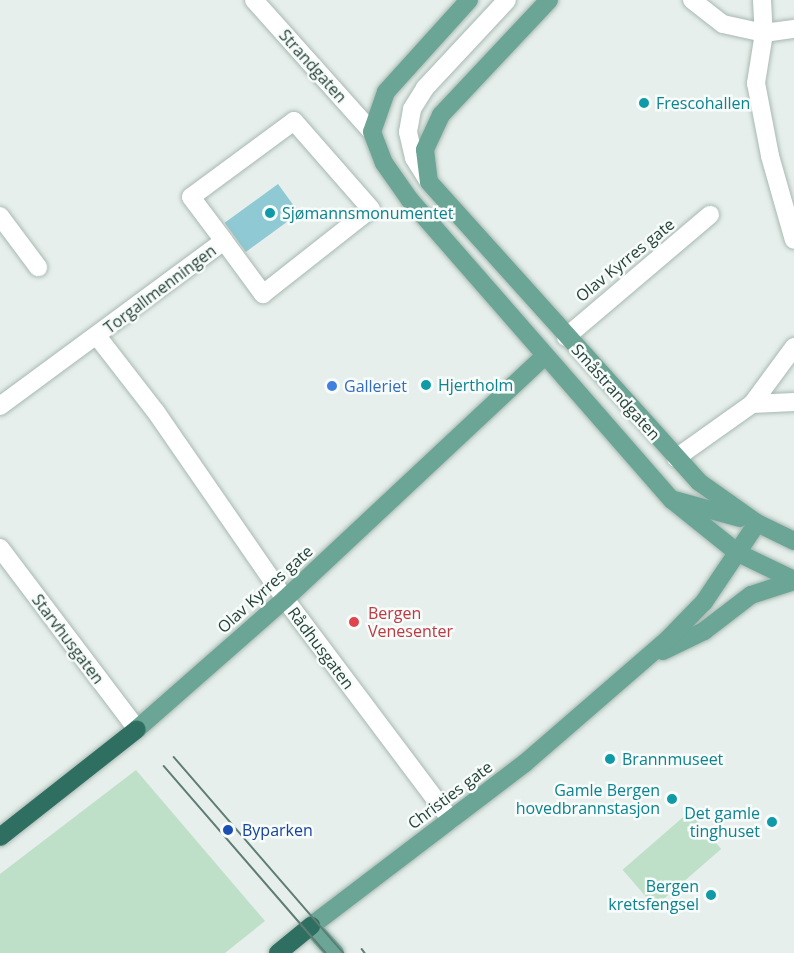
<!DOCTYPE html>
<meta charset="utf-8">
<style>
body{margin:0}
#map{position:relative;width:794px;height:953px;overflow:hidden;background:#e6efeb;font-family:"Open Sans",sans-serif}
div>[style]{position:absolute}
.green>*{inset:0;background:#bfe0c8;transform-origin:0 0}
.water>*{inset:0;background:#8ec9d4;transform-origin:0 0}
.roads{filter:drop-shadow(0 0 2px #a8b8b2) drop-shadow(0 0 2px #a8b8b2)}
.street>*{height:18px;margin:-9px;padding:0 9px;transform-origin:9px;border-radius:9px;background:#fff}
.secondary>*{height:18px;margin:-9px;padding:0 9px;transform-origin:9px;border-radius:9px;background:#fff}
.primary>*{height:18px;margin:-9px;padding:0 9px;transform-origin:9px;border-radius:9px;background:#6aa596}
.highway>*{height:18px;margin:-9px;padding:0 9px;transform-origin:9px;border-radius:9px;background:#2f6f62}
.tram>*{height:1.5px;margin:-0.75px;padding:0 0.75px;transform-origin:0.75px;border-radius:0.75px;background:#5f7d75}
.dots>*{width:16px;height:16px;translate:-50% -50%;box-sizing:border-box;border:3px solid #f7fbf9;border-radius:50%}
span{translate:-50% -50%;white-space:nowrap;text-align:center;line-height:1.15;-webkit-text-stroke:5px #f7fbf9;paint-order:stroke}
.street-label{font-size:16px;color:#24423a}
.culture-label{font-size:16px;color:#0d838f}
.left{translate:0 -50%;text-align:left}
.right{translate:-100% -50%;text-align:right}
.shop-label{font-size:16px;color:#366cbe}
.health-label{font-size:16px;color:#be3a42}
.transit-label{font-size:16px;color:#164399}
</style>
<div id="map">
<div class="green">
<i style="clip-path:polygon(136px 770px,265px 921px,225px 953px,0 953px,0 874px)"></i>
<i style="left:689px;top:812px;width:49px;height:88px;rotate:49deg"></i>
</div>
<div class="water">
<i style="left:278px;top:184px;width:36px;height:66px;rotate:54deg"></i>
</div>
<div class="roads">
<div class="street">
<i style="left:692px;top:0;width:39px;rotate:38deg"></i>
<i style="left:723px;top:24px;width:42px;rotate:12.4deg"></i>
<i style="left:764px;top:33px;width:30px;rotate:-8deg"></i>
<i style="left:762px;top:0;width:33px;rotate:87deg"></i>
<i style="left:764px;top:33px;width:51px;rotate:99.1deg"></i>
<i style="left:756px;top:83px;width:74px;rotate:79.1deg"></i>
<i style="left:770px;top:156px;width:87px;rotate:74.1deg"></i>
<i style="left:0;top:216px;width:64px;rotate:53.3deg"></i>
<i style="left:97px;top:336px;width:96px;rotate:52.2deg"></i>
<i style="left:156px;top:412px;width:227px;rotate:55.4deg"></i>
<i style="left:285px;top:599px;width:276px;rotate:53.1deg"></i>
<i style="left:566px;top:337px;width:189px;rotate:-40.3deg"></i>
<i style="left:752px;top:404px;width:71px;rotate:-53.6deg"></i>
<i style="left:0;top:406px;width:278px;rotate:-36.4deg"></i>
<i style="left:224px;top:241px;width:66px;rotate:53.7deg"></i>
<i style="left:263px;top:294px;width:137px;rotate:-38.2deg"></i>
<i style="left:371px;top:209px;width:117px;rotate:-131.2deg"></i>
<i style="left:294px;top:121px;width:128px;rotate:143.6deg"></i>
<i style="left:191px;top:197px;width:55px;rotate:53.1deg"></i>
<i style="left:676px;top:458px;width:93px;rotate:-35.4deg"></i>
<i style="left:752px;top:404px;width:42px;rotate:-2.7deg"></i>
<i style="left:0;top:548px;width:227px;rotate:52.9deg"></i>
</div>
<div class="secondary">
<i style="left:254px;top:0;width:177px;rotate:48.2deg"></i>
<i style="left:429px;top:182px;width:28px;rotate:-122deg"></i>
<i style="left:414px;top:158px;width:27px;rotate:-103deg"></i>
<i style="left:408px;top:132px;width:23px;rotate:-80deg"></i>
<i style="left:412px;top:109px;width:25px;rotate:-58deg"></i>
<i style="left:425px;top:88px;width:120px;rotate:-47deg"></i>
</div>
<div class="primary">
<i style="left:469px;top:0;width:124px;rotate:132.1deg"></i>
<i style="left:386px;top:92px;width:42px;rotate:109.3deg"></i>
<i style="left:372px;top:132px;width:33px;rotate:69deg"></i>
<i style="left:384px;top:163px;width:45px;rotate:54.9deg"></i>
<i style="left:410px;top:200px;width:398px;rotate:48.9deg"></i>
<i style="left:672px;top:500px;width:85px;rotate:38.8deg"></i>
<i style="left:738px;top:553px;width:62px;rotate:25.7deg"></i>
<i style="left:549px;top:0;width:158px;rotate:133.2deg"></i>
<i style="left:441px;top:115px;width:38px;rotate:115deg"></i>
<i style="left:425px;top:150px;width:32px;rotate:83deg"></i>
<i style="left:429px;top:182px;width:404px;rotate:48deg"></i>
<i style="left:699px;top:482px;width:71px;rotate:35.3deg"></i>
<i style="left:757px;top:523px;width:41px;rotate:25.9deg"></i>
<i style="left:674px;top:500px;width:68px;rotate:15.3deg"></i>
<i style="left:663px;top:651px;width:46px;rotate:-26deg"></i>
<i style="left:704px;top:631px;width:59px;rotate:-37.5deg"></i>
<i style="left:751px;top:595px;width:45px;rotate:-18deg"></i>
<i style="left:137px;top:729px;width:197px;rotate:-41.3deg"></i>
<i style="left:285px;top:599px;width:356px;rotate:-43.1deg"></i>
<i style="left:335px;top:953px;width:36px;rotate:-132deg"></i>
<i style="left:311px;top:926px;width:269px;rotate:-37.3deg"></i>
<i style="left:525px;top:763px;width:189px;rotate:-40.9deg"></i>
<i style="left:668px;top:639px;width:52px;rotate:-45.8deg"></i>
<i style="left:704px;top:602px;width:95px;rotate:-56.1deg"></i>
</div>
<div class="highway">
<i style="left:0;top:837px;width:174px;rotate:-38.2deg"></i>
<i style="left:278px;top:953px;width:43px;rotate:-39.3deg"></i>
</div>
</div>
<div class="tram">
<i style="left:174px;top:757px;width:259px;rotate:49.1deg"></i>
<i style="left:164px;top:766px;width:247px;rotate:49.1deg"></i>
<i style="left:362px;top:949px;width:5px;rotate:53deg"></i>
</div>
<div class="dots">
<i style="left:644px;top:103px;background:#0f9aa8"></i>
<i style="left:270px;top:213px;background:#0f9aa8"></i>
<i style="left:426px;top:385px;background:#0f9aa8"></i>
<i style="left:332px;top:386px;background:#3f7fe0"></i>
<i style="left:354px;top:622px;background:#e0444e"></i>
<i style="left:610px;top:759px;background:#0f9aa8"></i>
<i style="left:672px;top:799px;background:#0f9aa8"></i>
<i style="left:772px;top:822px;background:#0f9aa8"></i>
<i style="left:228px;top:830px;background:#1a4fb4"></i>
<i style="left:711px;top:895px;background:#0f9aa8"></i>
</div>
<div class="street-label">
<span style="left:313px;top:66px;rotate:48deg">Strandgaten</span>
<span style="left:625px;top:260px;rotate:-39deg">Olav Kyrres gate</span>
<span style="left:160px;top:289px;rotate:-37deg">Torgallmenningen</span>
<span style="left:616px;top:392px;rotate:48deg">Småstrandgaten</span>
<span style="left:265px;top:589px;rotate:-42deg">Olav Kyrres gate</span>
<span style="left:68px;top:639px;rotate:53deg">Starvhusgaten</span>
<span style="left:321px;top:648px;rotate:53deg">Rådhusgaten</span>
<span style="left:450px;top:795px;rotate:-37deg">Christies gate</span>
</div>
<div class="culture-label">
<span class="left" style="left:656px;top:103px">Frescohallen</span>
<span class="left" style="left:282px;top:213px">Sjømannsmonumentet</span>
<span class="left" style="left:438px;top:385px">Hjertholm</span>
<span class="left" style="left:622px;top:759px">Brannmuseet</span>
<span class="right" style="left:660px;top:799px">Gamle Bergen<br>hovedbrannstasjon</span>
<span class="right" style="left:760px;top:822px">Det gamle<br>tinghuset</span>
<span class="right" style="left:699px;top:895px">Bergen<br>kretsfengsel</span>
</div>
<div class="shop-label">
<span class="left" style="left:344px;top:386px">Galleriet</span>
</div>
<div class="health-label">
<span class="left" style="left:368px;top:622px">Bergen<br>Venesenter</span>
</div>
<div class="transit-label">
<span class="left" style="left:242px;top:830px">Byparken</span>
</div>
</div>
